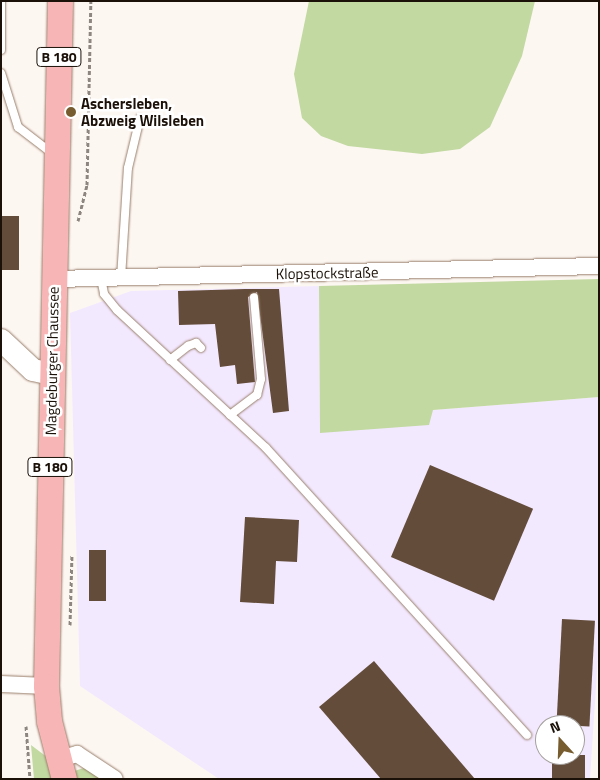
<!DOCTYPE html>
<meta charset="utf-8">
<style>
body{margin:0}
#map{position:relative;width:600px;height:780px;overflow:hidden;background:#fdf7f2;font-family:"Titillium Web",sans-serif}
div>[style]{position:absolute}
.industrial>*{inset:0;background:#f3e9ff}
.green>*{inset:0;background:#c2d9a2}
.building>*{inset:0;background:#634c39;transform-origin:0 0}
.path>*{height:3px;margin-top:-1.5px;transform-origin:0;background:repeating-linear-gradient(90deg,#8d857f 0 4px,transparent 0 6.5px)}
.roads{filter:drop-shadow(0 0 1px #997f6b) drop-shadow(0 0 1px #997f6b)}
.lane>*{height:8px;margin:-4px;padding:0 4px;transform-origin:4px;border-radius:4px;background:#fff}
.street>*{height:16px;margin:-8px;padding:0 8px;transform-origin:8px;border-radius:8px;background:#fff}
.secondary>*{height:22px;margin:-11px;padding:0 11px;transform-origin:11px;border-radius:11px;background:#fff}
.primary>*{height:25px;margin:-12.5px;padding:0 12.5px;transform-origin:12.5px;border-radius:12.5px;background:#f7b5b5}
.dots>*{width:14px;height:14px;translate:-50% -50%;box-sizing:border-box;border:2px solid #fff;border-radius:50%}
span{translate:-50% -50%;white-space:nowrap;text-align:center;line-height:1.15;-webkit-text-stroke:5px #fff;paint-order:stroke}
.shield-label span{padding:1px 4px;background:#fff;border:1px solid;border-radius:4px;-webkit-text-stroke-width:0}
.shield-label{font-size:14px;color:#1b1109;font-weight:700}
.poi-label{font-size:15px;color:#1b1109;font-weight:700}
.left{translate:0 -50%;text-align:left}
.street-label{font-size:15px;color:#1b1109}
.frame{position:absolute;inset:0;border:2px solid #1b1109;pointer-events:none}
.north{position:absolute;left:535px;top:715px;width:50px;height:50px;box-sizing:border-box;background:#fff;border:1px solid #a4a09d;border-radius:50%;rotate:340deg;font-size:14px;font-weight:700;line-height:20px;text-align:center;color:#1b1109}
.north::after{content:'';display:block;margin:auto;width:18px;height:22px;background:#765c2e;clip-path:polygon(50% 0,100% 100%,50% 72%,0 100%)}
</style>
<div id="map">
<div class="industrial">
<i style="clip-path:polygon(evenodd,319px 286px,320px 433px,433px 410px,599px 397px,599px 641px,590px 779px,219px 779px,80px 686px,70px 313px,131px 291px,319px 286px,545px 725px,575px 725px,575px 755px,545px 755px,545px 725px)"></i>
</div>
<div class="green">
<i style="clip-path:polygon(309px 1px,535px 1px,522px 56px,490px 127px,460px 149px,422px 154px,348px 146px,321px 136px,302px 118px,294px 74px)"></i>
<i style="clip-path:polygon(599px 279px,599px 397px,433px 410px,429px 425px,320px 433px,319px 286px)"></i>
<i style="clip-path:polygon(31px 745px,68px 773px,87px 767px,102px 779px,34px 779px)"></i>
</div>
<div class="building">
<i style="left:1px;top:216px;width:18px;height:54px"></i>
<i style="clip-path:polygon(245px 289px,279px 289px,289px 411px,273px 413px,257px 292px,248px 297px,255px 382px,237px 384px,235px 365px,220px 367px,215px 324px,179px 325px,178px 291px)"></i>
<i style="left:430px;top:465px;width:112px;height:100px;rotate:23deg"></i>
<i style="clip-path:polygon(245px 517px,299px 520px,297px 562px,276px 561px,274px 604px,240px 602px)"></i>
<i style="left:89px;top:550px;width:17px;height:51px"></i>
<i style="left:562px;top:619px;width:33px;height:106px;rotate:3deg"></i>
<i style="clip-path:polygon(374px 661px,475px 779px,381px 779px,319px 707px)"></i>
<i style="left:552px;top:755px;width:33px;height:24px"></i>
</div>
<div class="path">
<i style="left:78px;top:221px;width:37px;rotate:-76deg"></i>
<i style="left:87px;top:185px;width:184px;rotate:-88.8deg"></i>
<i style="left:70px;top:625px;width:71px;rotate:-88.4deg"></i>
<i style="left:26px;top:726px;width:53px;rotate:85.7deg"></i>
</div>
<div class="roads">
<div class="lane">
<i style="left:1px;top:50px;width:49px;rotate:-90deg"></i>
<i style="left:1px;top:73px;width:57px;rotate:72.5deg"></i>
<i style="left:18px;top:127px;width:44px;rotate:37.6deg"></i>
<i style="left:101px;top:278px;width:16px;rotate:79deg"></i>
<i style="left:104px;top:294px;width:21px;rotate:51deg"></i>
<i style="left:117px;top:310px;width:203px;rotate:42.8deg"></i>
<i style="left:266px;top:448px;width:388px;rotate:47.7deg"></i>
<i style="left:121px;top:278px;width:110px;rotate:-86.4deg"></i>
<i style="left:128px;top:168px;width:51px;rotate:-76.5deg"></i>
<i style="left:170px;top:360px;width:23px;rotate:-38deg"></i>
<i style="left:188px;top:346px;width:9px;rotate:-21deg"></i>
<i style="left:196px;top:343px;width:7px;rotate:45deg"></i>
<i style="left:230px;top:415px;width:34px;rotate:-37deg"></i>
<i style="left:257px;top:395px;width:16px;rotate:-76deg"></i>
<i style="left:261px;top:379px;width:82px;rotate:-94.9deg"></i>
</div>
<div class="street">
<i style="left:54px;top:279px;width:545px;rotate:-1.37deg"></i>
<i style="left:1px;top:684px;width:45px;rotate:2.5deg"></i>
<i style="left:57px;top:760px;width:21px;rotate:-17deg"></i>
<i style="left:77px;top:754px;width:45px;rotate:33.3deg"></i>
</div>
<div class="secondary">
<i style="left:1px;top:340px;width:44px;rotate:43.2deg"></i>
<i style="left:33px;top:370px;width:19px;rotate:12deg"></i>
</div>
<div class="primary">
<i style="left:60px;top:1px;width:685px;rotate:91.17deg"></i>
<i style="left:46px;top:686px;width:35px;rotate:85deg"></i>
<i style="left:49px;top:721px;width:60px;rotate:75.5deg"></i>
</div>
</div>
<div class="dots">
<i style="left:71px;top:112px;background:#765c2e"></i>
</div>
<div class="shield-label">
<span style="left:59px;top:57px">B 180</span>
<span style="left:50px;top:467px">B 180</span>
</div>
<div class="poi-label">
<span class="left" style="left:81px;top:112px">Aschersleben,<br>Abzweig Wilsleben</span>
</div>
<div class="street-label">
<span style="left:327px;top:273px;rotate:-1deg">Klopstockstraße</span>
<span style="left:52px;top:361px;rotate:-89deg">Magdeburger Chaussee</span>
</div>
<div class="frame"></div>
<div class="north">N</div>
</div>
